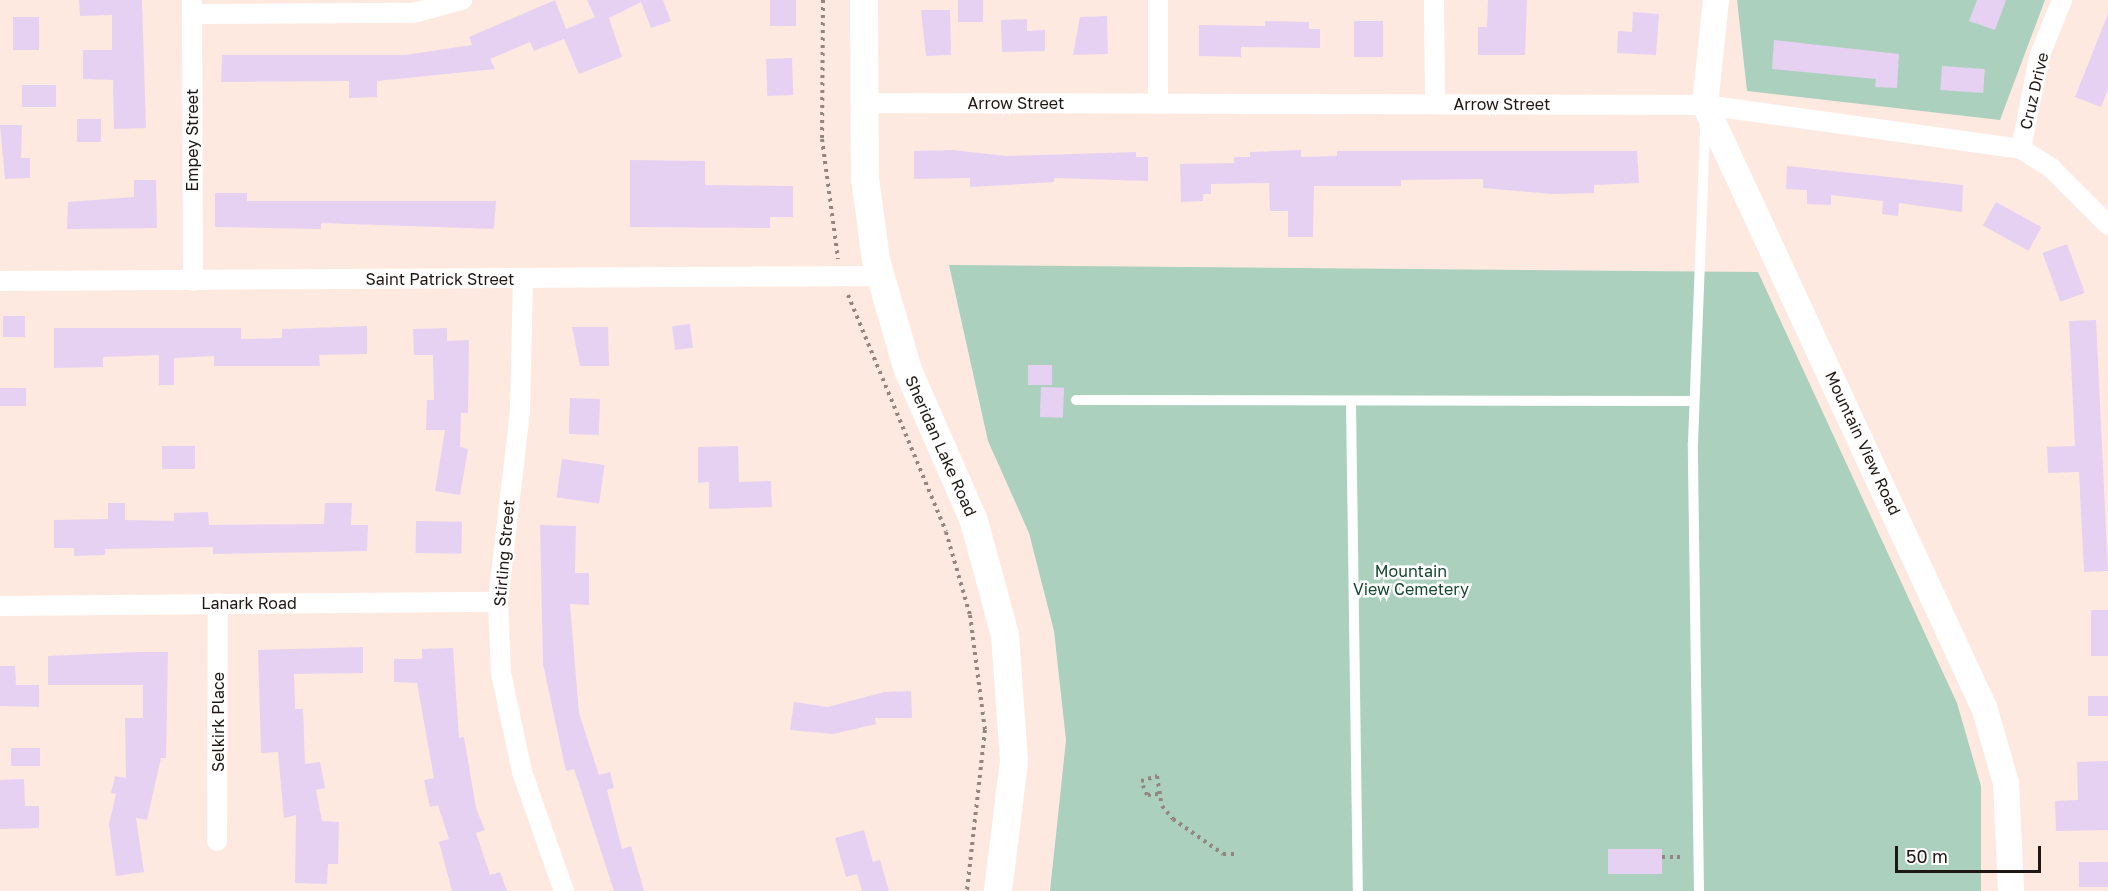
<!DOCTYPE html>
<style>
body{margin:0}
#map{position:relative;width:2108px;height:891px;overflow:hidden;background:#fee9e0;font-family:"Golos Text",sans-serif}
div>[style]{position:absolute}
.green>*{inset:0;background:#abd1be}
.building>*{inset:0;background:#e6d1f2;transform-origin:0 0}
.path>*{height:4px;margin-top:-2px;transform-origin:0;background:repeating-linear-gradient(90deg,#93857f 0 3px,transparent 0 7.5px)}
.service>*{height:10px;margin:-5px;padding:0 5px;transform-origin:5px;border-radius:5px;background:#fff}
.minor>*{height:20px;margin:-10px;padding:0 10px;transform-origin:10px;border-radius:10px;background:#fff}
.tertiary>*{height:26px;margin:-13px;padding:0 13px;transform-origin:13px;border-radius:13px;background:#fff}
.secondary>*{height:28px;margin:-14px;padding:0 14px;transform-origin:14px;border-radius:14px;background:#fff}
span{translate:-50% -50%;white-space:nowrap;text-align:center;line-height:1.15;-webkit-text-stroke:5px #fff;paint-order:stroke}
.street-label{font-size:16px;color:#1e1714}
.park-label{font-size:16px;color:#144632}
.scale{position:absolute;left:1895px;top:846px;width:146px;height:27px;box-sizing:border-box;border:3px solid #1e1714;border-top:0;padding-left:8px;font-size:18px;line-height:21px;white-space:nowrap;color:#1e1714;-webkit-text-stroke:4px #fff;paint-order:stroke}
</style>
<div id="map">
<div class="green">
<i style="clip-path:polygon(1737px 0,2045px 0,2000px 120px,1747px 91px)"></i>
<i style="clip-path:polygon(949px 265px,1758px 272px,1957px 703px,1981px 786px,1981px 891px,1050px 891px,1066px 740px,1054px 631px,1029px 533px,988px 441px)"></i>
</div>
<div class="building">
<i style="clip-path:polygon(79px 0,142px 0,146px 128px,114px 129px,113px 80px,83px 79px,83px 50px,112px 50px,112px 15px,80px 16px)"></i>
<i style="clip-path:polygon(555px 0,566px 29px,595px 17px,587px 0,663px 0,671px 21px,651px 28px,641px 2px,609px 18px,622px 57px,579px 74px,564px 39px,534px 51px,530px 42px,490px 59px,495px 69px,377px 81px,377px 97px,349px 98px,349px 81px,221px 82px,222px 55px,405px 55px,472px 45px,469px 37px)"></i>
<i style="left:770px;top:0;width:26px;height:26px"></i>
<i style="left:958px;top:0;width:25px;height:22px"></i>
<i style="clip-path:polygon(1488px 0,1527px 0,1525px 55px,1478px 55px,1478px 27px,1487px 27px)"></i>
<i style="clip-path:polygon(1977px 0,2006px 0,1995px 30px,1969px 21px)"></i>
<i style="clip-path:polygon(921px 10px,950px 10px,951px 55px,926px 56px)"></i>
<i style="clip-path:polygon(1633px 12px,1659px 14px,1656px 55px,1617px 53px,1618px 31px,1632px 32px)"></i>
<i style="clip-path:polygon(2108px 14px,2108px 89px,2101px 107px,2075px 97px)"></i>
<i style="clip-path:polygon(1107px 16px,1108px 54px,1073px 55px,1080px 17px)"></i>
<i style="left:39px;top:17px;width:33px;height:26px;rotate:90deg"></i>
<i style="clip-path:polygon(1027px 19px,1027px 31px,1045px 30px,1045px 51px,1002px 52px,1001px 20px)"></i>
<i style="clip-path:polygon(1265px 21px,1309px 22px,1309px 29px,1320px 29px,1320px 48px,1241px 47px,1241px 57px,1199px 56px,1199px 25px,1265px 26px)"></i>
<i style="left:1383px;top:21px;width:36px;height:29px;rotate:90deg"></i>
<i style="clip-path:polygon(1774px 40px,1899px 54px,1897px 88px,1875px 87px,1876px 79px,1772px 69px)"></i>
<i style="left:792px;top:58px;width:37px;height:26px;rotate:88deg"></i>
<i style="left:1942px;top:66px;width:43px;height:24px;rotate:4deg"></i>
<i style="left:22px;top:85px;width:34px;height:22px"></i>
<i style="left:101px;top:119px;width:23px;height:24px;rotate:90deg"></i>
<i style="clip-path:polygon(0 125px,22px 125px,21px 158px,30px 158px,30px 178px,5px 179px)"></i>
<i style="clip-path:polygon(952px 150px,1006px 156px,1136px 152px,1136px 157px,1148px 157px,1148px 181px,1054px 178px,1054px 182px,970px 187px,970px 178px,914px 179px,914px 151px)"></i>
<i style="clip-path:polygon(1301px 150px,1301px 157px,1337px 156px,1337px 151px,1637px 151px,1639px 183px,1594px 185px,1594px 193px,1553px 194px,1483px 188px,1483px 179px,1401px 180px,1401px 186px,1314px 186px,1313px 237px,1288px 237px,1288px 211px,1270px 211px,1269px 183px,1211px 184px,1211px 194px,1203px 194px,1203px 201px,1181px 202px,1180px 164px,1234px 163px,1234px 157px,1250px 157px,1250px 152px)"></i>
<i style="clip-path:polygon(630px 160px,705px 161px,705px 185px,793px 186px,793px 217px,770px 217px,770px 228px,630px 227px)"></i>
<i style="clip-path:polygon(1787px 166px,1963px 185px,1962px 212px,1899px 203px,1898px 216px,1882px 214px,1883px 201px,1831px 195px,1831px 205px,1807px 204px,1807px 190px,1786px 189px)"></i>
<i style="clip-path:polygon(134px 180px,156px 180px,157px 228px,67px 229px,68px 202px,134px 197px)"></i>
<i style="clip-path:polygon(215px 193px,247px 193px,247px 201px,496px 201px,494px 229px,321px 223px,321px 229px,215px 227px)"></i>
<i style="left:1996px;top:202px;width:52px;height:27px;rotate:29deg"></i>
<i style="left:2067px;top:244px;width:52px;height:26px;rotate:70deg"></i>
<i style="left:3px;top:316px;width:22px;height:21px"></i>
<i style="clip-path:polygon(2096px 320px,2108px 571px,2084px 572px,2079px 472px,2048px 473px,2047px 447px,2075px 446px,2069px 321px)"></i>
<i style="left:690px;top:324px;width:24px;height:18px;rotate:83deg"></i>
<i style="clip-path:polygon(367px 326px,367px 354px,319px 355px,320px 366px,214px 366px,214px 356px,174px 358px,174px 385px,159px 385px,159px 355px,103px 357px,103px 367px,54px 368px,54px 328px,241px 328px,241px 339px,282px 338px,282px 329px)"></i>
<i style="clip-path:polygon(572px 327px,608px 327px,609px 366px,580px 366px)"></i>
<i style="clip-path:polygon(447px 328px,447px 341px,469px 340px,468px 413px,461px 413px,460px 447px,468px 449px,460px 495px,435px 491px,445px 430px,426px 430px,427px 400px,434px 400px,433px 355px,414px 355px,413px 329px)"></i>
<i style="left:1028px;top:365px;width:24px;height:20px"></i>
<i style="left:1041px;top:387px;width:23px;height:30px;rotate:2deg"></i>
<i style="left:0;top:388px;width:26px;height:18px"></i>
<i style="left:570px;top:398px;width:30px;height:36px;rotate:2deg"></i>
<i style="left:162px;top:446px;width:33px;height:23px"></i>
<i style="clip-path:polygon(738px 446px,739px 482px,771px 481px,772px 507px,709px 509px,709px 482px,698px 483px,698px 447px)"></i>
<i style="left:562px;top:459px;width:43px;height:39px;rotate:8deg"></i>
<i style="clip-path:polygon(108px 503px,125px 503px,125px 520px,174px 521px,174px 513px,208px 512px,209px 525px,324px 524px,325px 503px,352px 503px,351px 525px,368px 525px,367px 551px,213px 554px,213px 547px,105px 549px,105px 555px,74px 556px,74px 548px,54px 548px,54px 520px,108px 519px)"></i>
<i style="left:416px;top:521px;width:46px;height:32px;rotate:1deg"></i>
<i style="clip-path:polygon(540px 525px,576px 526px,575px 573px,589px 573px,589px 605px,570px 604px,579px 713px,599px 775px,610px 772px,614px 788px,607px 790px,622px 849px,631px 846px,644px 891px,614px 891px,574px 769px,566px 771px,543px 664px)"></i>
<i style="left:2108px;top:610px;width:46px;height:17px;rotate:90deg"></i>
<i style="clip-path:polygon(363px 647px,363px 673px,294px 674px,295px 709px,303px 709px,305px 764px,320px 762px,325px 788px,316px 790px,322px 821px,339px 822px,338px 864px,328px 864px,327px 884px,295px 883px,296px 815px,284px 818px,278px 752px,261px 753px,258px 650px)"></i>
<i style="clip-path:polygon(453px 648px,459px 738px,464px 737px,476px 808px,485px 830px,476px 833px,490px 875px,500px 872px,507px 891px,452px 891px,439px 842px,449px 839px,438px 805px,430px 807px,424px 780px,434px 778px,417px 683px,394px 682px,394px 659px,422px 659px,422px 649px)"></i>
<i style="clip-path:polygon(138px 652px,168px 652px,166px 758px,161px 758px,147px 820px,136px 818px,144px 872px,116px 876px,109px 824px,116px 794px,111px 793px,115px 776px,126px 778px,125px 718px,143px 718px,143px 685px,48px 685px,48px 656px)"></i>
<i style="clip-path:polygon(0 666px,15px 666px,16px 685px,39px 685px,39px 707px,0 706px)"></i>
<i style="clip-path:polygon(911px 691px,912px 718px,875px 718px,876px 724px,833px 734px,790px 730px,794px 702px,828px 707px,884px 692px)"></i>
<i style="left:2108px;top:696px;width:20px;height:20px;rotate:90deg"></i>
<i style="left:11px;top:748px;width:29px;height:18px"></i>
<i style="clip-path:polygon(2108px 761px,2108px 830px,2056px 831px,2055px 801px,2078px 800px,2077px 762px)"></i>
<i style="clip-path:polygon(24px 779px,25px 806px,39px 806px,39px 828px,0 829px,0 780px)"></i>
<i style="clip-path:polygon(864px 830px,873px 862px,880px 860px,889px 891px,862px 891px,857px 874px,846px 877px,835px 838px)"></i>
<i style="left:1662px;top:849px;width:25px;height:54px;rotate:90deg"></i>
<i style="left:2108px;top:862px;width:25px;height:29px;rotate:90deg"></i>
</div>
<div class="path">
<i style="left:823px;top:0;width:139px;rotate:90.4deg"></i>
<i style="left:822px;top:139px;width:121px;rotate:82.4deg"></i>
<i style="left:848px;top:295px;width:256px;rotate:67.5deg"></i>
<i style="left:946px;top:532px;width:86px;rotate:73.9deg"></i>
<i style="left:970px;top:615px;width:116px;rotate:82.6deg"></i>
<i style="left:985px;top:730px;width:162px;rotate:96.4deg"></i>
<i style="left:1158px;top:794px;width:11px;rotate:175deg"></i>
<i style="left:1147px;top:795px;width:15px;rotate:-113deg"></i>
<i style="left:1141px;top:781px;width:17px;rotate:-17deg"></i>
<i style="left:1157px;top:776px;width:30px;rotate:81deg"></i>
<i style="left:1162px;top:806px;width:17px;rotate:50deg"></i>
<i style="left:1173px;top:819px;width:61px;rotate:35deg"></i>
<i style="left:1223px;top:854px;width:11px"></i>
<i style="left:1662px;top:857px;width:23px"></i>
</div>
<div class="service">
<i style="left:1076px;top:400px;width:618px;rotate:0.09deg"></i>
<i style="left:1351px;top:402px;width:489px;rotate:89.2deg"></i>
<i style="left:1699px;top:891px;width:448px;rotate:-90.8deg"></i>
<i style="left:1693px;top:443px;width:319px;rotate:-87.8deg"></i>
</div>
<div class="minor">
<i style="left:192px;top:0;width:281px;rotate:89.8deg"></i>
<i style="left:1434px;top:0;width:104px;rotate:89.4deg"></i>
<i style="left:192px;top:14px;width:221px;rotate:-0.3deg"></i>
<i style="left:413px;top:13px;width:51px;rotate:-14.9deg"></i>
<i style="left:864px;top:103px;width:841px;rotate:0.14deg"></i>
<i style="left:1705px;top:105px;width:319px;rotate:7.9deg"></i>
<i style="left:2021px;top:149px;width:36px;rotate:32deg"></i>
<i style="left:2051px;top:168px;width:81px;rotate:45deg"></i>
<i style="left:1158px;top:103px;width:103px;rotate:-90deg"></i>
<i style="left:2021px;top:149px;width:94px;rotate:-78.9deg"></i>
<i style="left:2039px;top:57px;width:61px;rotate:-68deg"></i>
<i style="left:523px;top:279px;width:132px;rotate:91.3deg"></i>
<i style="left:520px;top:411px;width:192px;rotate:96.6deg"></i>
<i style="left:498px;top:602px;width:71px;rotate:87.6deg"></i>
<i style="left:501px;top:673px;width:101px;rotate:78deg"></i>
<i style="left:522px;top:772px;width:126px;rotate:70.6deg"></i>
<i style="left:0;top:281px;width:880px;rotate:-0.33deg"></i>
<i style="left:0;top:606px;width:498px;rotate:-0.5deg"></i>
<i style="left:217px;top:841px;width:238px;rotate:-89.8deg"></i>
</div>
<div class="tertiary">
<i style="left:1716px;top:0;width:106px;rotate:96deg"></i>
<i style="left:1705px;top:105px;width:667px;rotate:65.16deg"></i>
<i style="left:1985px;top:710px;width:76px;rotate:74deg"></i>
<i style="left:2006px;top:783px;width:108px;rotate:87.3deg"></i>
</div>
<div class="secondary">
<i style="left:864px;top:0;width:178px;rotate:89.7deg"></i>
<i style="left:865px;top:178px;width:83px;rotate:82.4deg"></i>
<i style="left:876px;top:260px;width:115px;rotate:73.8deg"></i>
<i style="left:908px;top:370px;width:165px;rotate:66.4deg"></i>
<i style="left:974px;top:521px;width:118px;rotate:74.8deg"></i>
<i style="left:1005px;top:635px;width:126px;rotate:85.9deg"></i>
<i style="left:1014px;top:761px;width:131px;rotate:97deg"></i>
</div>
<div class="street-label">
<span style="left:2034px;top:91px;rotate:-77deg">Cruz Drive</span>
<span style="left:1016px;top:103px">Arrow Street</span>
<span style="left:1502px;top:104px">Arrow Street</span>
<span style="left:192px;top:140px;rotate:-90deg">Empey Street</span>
<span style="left:440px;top:279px">Saint Patrick Street</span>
<span style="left:1863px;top:443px;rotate:65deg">Mountain View Road</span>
<span style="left:941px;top:446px;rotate:66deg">Sheridan Lake Road</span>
<span style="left:504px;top:553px;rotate:-85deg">Stirling Street</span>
<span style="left:249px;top:603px">Lanark Road</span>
<span style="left:218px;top:722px;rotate:-90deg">Selkirk Place</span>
</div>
<div class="park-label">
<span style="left:1411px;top:580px">Mountain<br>View Cemetery</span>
</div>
<div class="scale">50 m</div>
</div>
